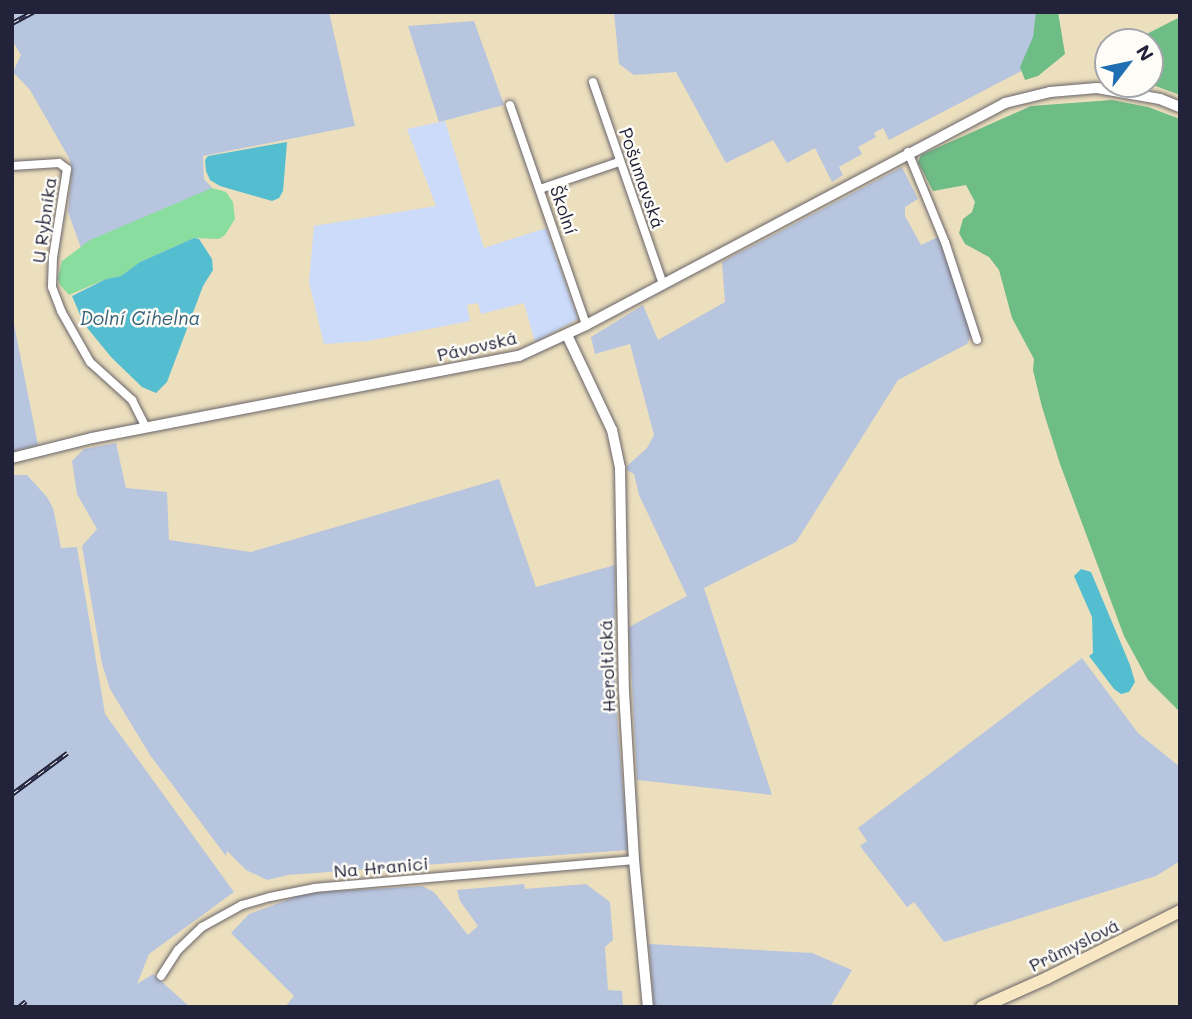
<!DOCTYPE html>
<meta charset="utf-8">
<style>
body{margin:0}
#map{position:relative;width:1192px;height:1019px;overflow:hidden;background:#ecdfbe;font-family:Mali,sans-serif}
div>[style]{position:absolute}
.built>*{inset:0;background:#ccdbf9}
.industrial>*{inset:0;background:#b8c5de}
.green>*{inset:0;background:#89dd9f}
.forest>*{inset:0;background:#6ebc86}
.water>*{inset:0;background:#54bed0}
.roads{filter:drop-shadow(0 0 2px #696469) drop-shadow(0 0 2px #696469)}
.minor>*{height:8px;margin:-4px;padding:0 4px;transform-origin:4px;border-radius:4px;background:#fff}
.tertiary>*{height:10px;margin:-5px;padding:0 5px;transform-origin:5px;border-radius:5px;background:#fff}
.secondary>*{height:12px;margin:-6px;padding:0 6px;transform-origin:6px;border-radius:6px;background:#f9e7c3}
.rail>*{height:5px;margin-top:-2.5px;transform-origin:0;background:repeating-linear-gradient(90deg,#fdfcf7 0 8px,#22223b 0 16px);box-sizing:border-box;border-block:2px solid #22223b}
span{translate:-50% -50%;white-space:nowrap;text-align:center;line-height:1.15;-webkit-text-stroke:5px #fdfcf7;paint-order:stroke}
.street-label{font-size:18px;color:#22223b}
.water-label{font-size:19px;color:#366077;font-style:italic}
.frame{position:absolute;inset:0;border:14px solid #22223b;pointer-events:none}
.north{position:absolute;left:1094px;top:28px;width:70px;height:70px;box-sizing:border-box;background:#fdfcf7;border:2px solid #a5a5ac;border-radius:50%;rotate:58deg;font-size:19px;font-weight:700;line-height:28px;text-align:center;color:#22223b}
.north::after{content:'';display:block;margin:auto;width:24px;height:32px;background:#1f6fb2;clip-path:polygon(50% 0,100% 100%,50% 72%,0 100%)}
</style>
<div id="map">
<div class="built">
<i style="clip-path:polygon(445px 121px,484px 248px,546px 228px,578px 319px,535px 342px,524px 303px,481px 314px,478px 303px,467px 305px,470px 321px,368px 341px,324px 344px,309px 282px,314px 226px,436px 206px,407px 129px)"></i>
</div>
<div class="industrial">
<i style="clip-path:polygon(12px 12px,329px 12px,355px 126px,203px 156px,204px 179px,218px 194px,81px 248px,68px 212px,72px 170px,69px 158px,30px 90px,13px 72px,21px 55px,12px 40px)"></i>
<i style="clip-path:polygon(614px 12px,1051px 12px,1031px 66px,889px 140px,883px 128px,874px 133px,876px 137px,858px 147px,862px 154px,839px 167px,843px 175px,832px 182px,815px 148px,787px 163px,773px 140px,726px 163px,676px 72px,634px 75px,619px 64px)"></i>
<i style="clip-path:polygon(474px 21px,504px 105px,439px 122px,408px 26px)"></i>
<i style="clip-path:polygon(902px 167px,918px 199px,905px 207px,905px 216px,921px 245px,938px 237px,972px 333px,967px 344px,898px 380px,796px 542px,704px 588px,772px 795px,637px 780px,629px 627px,687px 596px,639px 495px,634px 474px,627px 470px,627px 466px,647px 448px,654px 435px,630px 344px,595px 354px,591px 337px,643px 305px,658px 340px,725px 302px,722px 262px)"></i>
<i style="clip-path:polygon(12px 314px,38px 445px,12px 452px)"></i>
<i style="clip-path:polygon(116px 443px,126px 488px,167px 492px,169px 540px,251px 552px,499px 479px,536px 587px,615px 565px,615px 692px,628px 850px,288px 875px,267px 880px,246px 870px,227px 851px,226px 856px,150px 755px,110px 689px,102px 664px,82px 546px,97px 529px,77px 494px,72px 461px,84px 449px)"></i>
<i style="clip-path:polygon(12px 475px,27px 475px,47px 497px,53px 508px,61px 548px,77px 547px,105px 714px,234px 892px,149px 954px,137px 984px,153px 974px,190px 1007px,12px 1007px)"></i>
<i style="clip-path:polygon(1082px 658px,1138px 733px,1180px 767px,1180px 861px,1156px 876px,944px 942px,914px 902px,907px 907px,860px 846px,867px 841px,858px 828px)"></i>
<i style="clip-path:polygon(524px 884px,525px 889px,586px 884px,610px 902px,613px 940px,605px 947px,608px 990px,622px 991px,623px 1007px,285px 1007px,294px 996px,231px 933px,249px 914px,306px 893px,422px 886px,434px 892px,468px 935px,478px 926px,460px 901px,457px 890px)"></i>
<i style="clip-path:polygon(649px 944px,812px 953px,852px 970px,830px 1007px,654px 1007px)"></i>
</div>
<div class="green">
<i style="clip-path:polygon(212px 188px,226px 192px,233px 202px,235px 219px,225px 235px,219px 239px,194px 238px,140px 262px,121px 276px,106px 279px,69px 295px,60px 285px,58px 278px,62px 261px,90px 240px)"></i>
</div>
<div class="forest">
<i style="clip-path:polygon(1036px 12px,1058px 12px,1065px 54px,1038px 76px,1025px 80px,1020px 67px,1033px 37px)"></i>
<i style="clip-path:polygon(1180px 17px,1180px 95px,1150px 84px,1150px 42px,1131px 42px)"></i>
<i style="clip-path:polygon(1112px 100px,1148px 107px,1180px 119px,1180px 712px,1148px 680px,1124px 636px,1060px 464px,1042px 407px,1033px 370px,1034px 359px,1012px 318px,999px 270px,989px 257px,965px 244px,959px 233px,963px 219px,972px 212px,975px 202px,966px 185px,933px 191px,918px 162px,921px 155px,1031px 106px)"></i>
</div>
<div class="water">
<i style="clip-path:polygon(287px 142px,283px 191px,279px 198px,272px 201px,220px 186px,210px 180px,206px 171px,205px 160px,208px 156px)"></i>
<i style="clip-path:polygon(194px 238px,199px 239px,212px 259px,213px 270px,203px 286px,167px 382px,156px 393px,142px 387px,111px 357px,84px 324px,72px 296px,106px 279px,121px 276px,140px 262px)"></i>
<i style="clip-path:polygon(1081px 569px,1091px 572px,1130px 665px,1135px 682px,1129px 692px,1121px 694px,1114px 689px,1089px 656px,1093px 653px,1092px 617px,1074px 576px)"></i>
</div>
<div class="roads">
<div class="minor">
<i style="left:593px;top:82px;width:214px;rotate:70.9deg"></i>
<i style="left:510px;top:105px;width:233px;rotate:70.9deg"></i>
<i style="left:908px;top:152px;width:97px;rotate:67.7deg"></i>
<i style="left:945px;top:242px;width:103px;rotate:71.9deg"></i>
<i style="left:12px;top:166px;width:47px;rotate:-3.7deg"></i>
<i style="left:59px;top:163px;width:10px;rotate:37deg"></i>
<i style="left:67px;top:169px;width:89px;rotate:99deg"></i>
<i style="left:53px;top:257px;width:30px;rotate:92deg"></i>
<i style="left:52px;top:287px;width:26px;rotate:69deg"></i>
<i style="left:61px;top:311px;width:59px;rotate:60.4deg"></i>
<i style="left:90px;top:362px;width:57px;rotate:42.1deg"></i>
<i style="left:132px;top:400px;width:30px;rotate:63deg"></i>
<i style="left:540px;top:189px;width:83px;rotate:-18.9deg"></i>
<i style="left:161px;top:976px;width:31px;rotate:-57deg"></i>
<i style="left:178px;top:950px;width:33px;rotate:-44deg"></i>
<i style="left:202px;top:927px;width:46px;rotate:-28.8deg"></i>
<i style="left:242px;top:905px;width:29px;rotate:-16deg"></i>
<i style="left:270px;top:897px;width:46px;rotate:-11.3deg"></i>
<i style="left:315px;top:888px;width:320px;rotate:-5deg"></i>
</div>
<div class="tertiary">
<i style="left:567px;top:335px;width:105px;rotate:64.7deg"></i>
<i style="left:612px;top:430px;width:39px;rotate:78deg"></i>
<i style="left:620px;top:468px;width:223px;rotate:89deg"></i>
<i style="left:624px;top:691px;width:169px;rotate:86.6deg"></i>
<i style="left:634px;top:860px;width:148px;rotate:84.6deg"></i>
<i style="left:12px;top:458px;width:82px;rotate:-14deg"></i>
<i style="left:92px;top:438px;width:435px;rotate:-10.9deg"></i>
<i style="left:519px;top:356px;width:74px;rotate:-24.8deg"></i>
<i style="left:586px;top:325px;width:474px;rotate:-27.9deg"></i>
<i style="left:1005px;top:103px;width:46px;rotate:-13.7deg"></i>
<i style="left:1050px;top:92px;width:47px;rotate:-4.9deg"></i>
<i style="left:1097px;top:88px;width:64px;rotate:9.9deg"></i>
<i style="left:1160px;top:99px;width:22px;rotate:22deg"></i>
</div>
<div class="secondary">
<i style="left:982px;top:1007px;width:71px;rotate:-24deg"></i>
<i style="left:1047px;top:978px;width:149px;rotate:-26.7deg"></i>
</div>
</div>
<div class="rail">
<i style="left:12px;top:23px;width:24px;rotate:-28deg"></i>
<i style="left:12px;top:794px;width:69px;rotate:-36.7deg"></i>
<i style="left:19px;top:1007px;width:9px;rotate:-41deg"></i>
</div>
<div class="street-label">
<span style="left:642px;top:178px;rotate:71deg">Pošumavská</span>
<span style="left:564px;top:210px;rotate:71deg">Školní</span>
<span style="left:44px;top:220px;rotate:-82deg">U Rybníka</span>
<span style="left:477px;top:346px;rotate:-13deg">Pávovská</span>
<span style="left:607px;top:666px;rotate:-92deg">Heroltická</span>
<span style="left:381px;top:867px;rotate:-5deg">Na Hranici</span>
<span style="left:1074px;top:945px;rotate:-26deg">Průmyslová</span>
</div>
<div class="water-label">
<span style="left:140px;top:318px">Dolní Cihelna</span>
</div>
<div class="frame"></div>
<div class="north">N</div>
</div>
